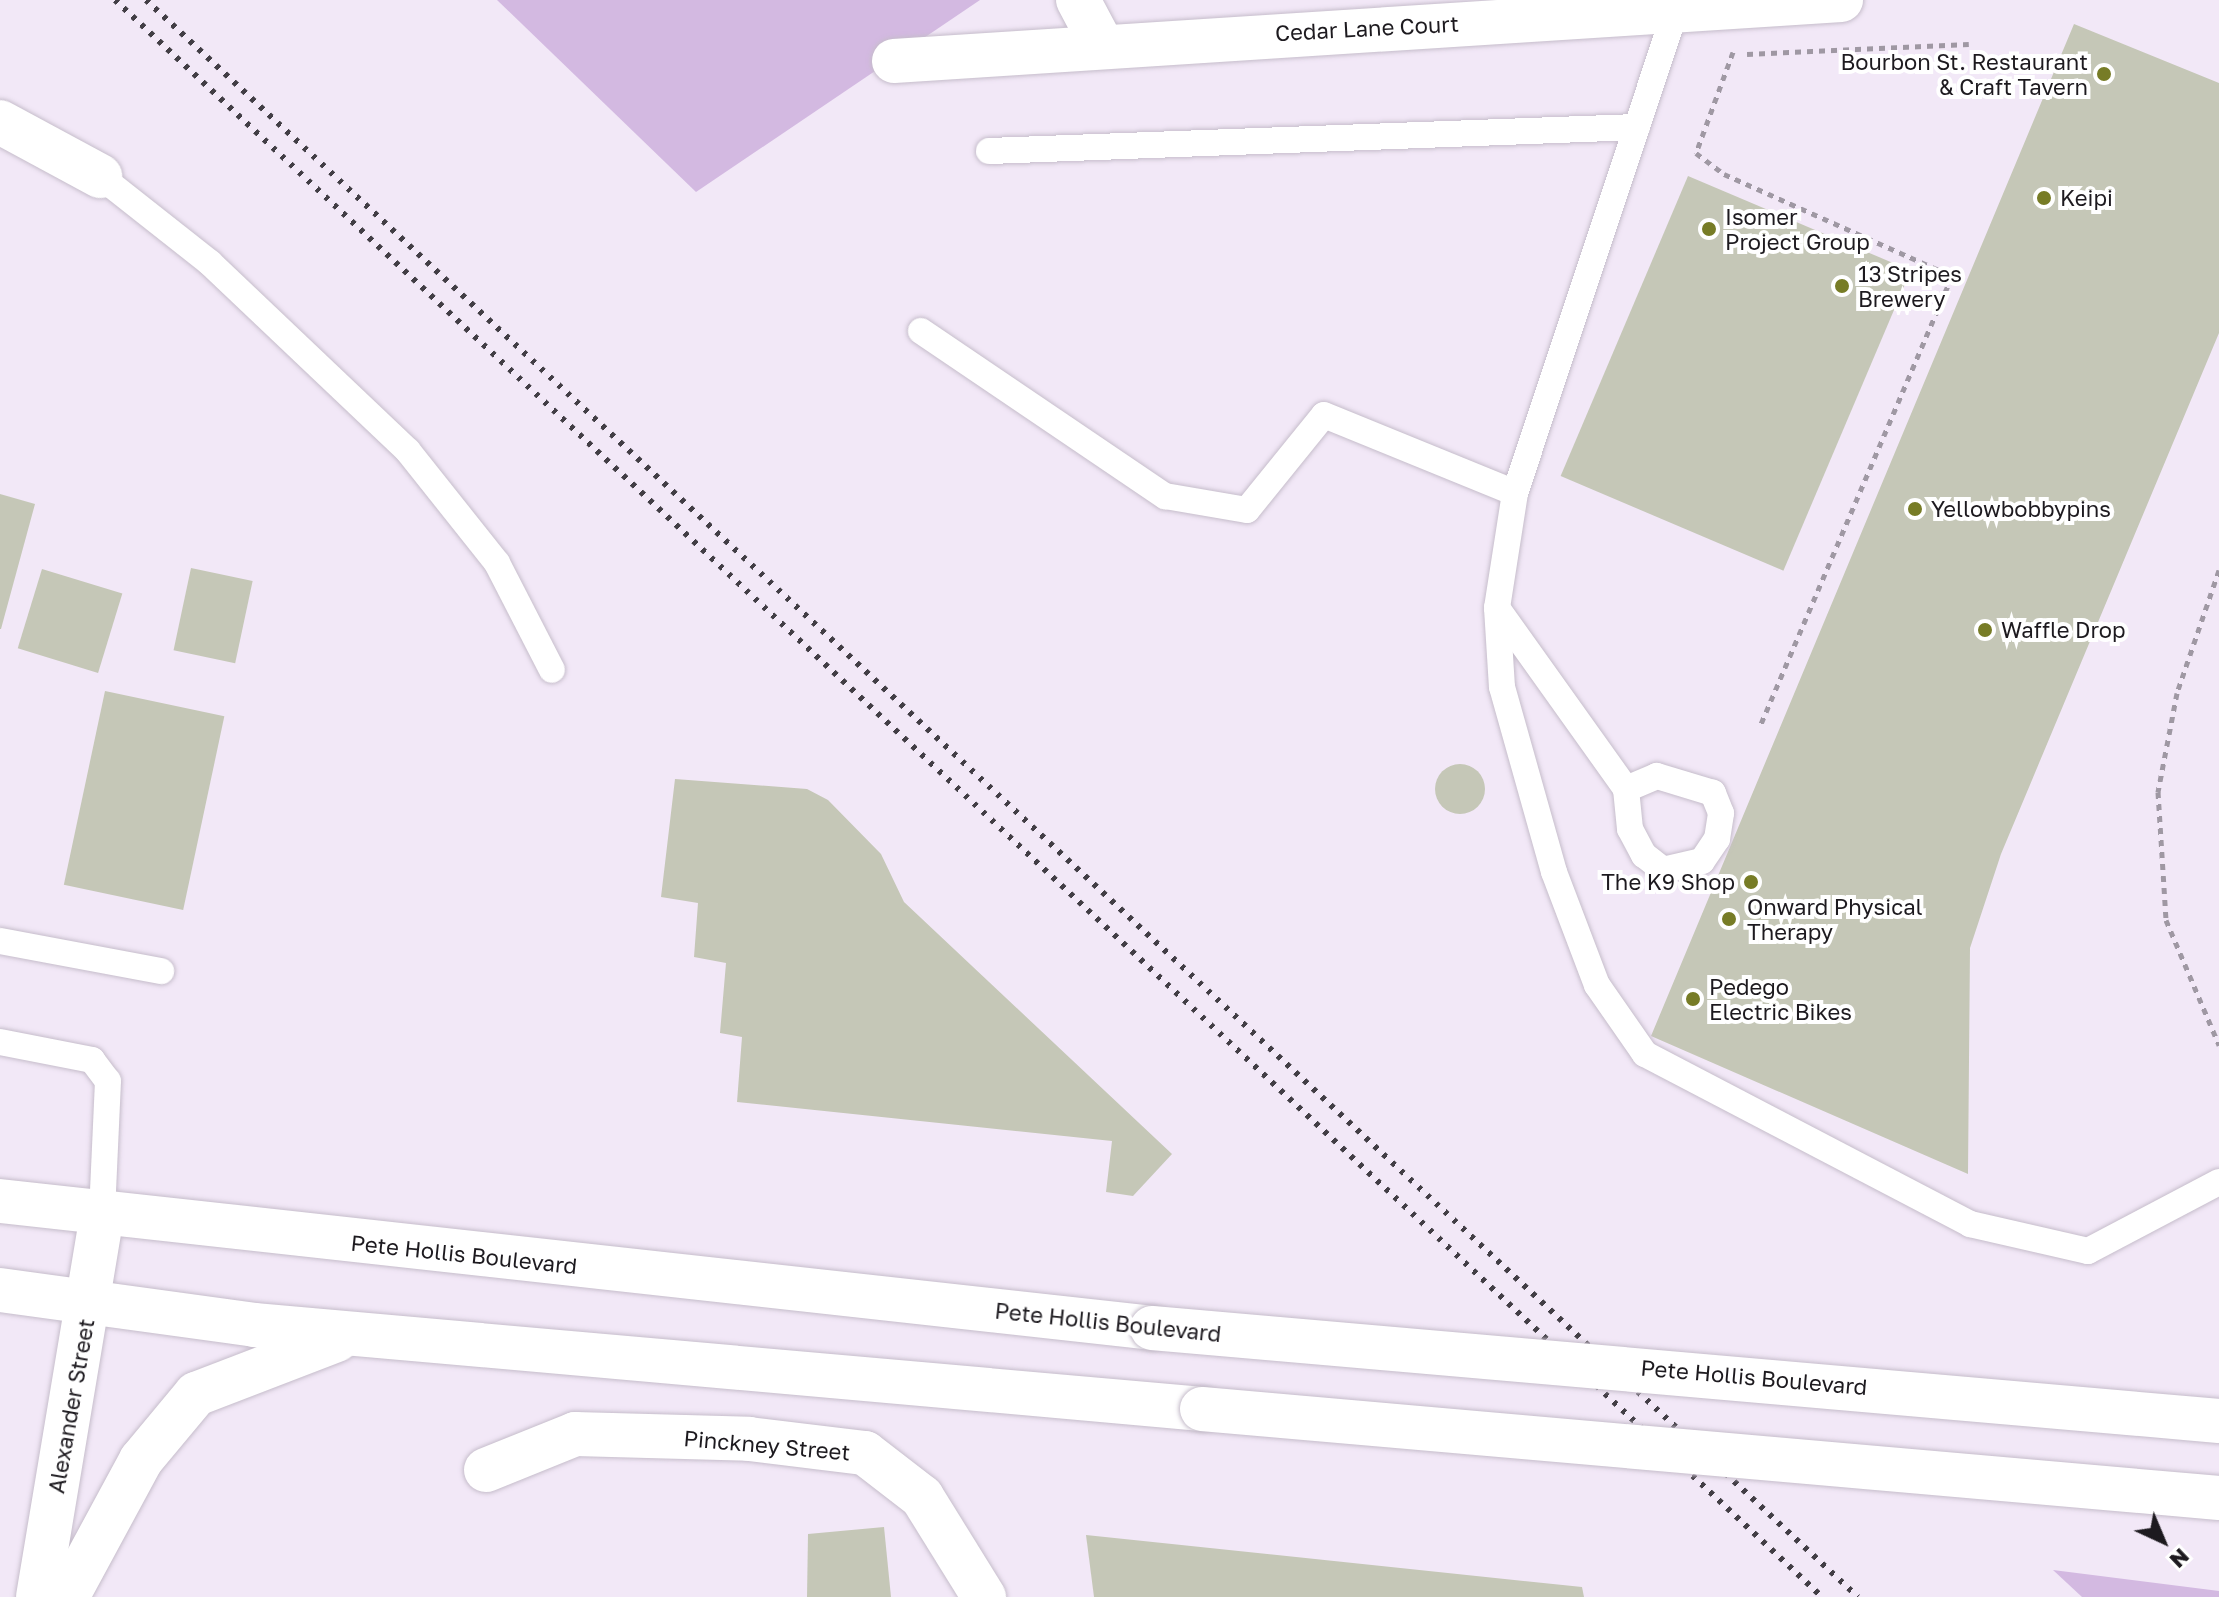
<!DOCTYPE html>
<style>
body{margin:0}
#map{position:relative;width:2219px;height:1597px;overflow:hidden;background:#f2e8f7;font-family:"Golos Text",sans-serif}
div>[style]{position:absolute}
.green>*{inset:0;background:#d3b9e1}
.building>*{inset:0;background:#c5c7b7;transform-origin:0 0}
.round{border-radius:50%}
.path>*{height:5px;margin-top:-2.5px;transform-origin:0;background:repeating-linear-gradient(90deg,#9f98a3 0 6px,transparent 0 12px)}
.roads{filter:drop-shadow(0 0 2px #c6bdcb) drop-shadow(0 0 2px #c6bdcb)}
.lane>*{height:26px;margin:-13px;padding:0 13px;transform-origin:13px;border-radius:13px;background:#fff}
.street>*{height:44px;margin:-22px;padding:0 22px;transform-origin:22px;border-radius:22px;background:#fff}
.secondary>*{height:44px;margin:-22px;padding:0 22px;transform-origin:22px;border-radius:22px;background:#fff}
.rail>*{height:6px;margin-top:-3px;transform-origin:0;background:repeating-linear-gradient(90deg,#423e45 0 4px,transparent 0 12px)}
.bridges{filter:drop-shadow(0 0 2px #c6bdcb) drop-shadow(0 0 2px #c6bdcb)}
.secondary-bridge>*{height:44px;margin:-22px;padding:0 22px;transform-origin:22px;border-radius:22px;background:#fff}
.dots>*{width:22px;height:22px;translate:-50% -50%;box-sizing:border-box;border:4px solid #fff;border-radius:50%}
span{translate:-50% -50%;white-space:nowrap;text-align:center;line-height:1.15;-webkit-text-stroke:8px #fff;paint-order:stroke}
.street-label{font-size:22px;color:#1d1a1f}
.poi-label{font-size:22px;color:#1d1a1f}
.right{translate:-100% -50%;text-align:right}
.left{translate:0 -50%;text-align:left}
.north{position:absolute;left:2123px;top:1501px;width:80px;height:80px;-webkit-text-stroke:6px #fff;paint-order:stroke;rotate:136deg;font-size:22px;font-weight:700;line-height:32px;text-align:center;color:#1d1a1f}
.north::after{content:'';display:block;margin:auto;width:28px;height:36px;background:#1d1a1f;clip-path:polygon(50% 0,100% 100%,50% 72%,0 100%)}
</style>
<div id="map">
<div class="green">
<i style="clip-path:polygon(497px 0,980px 0,696px 192px)"></i>
<i style="clip-path:polygon(2053px 1570px,2219px 1591px,2219px 1597px,2082px 1597px)"></i>
</div>
<div class="building">
<i style="clip-path:polygon(2074px 24px,2219px 83px,2219px 333px,2001px 854px,1970px 948px,1968px 1174px,1651px 1036px)"></i>
<i style="left:1688px;top:176px;width:242px;height:326px;rotate:23deg"></i>
<i style="clip-path:polygon(0 494px,35px 504px,1px 629px,0 629px)"></i>
<i style="left:191px;top:568px;width:63px;height:84px;rotate:12deg"></i>
<i style="left:42px;top:569px;width:84px;height:83px;rotate:17deg"></i>
<i style="left:105px;top:691px;width:122px;height:198px;rotate:12deg"></i>
<i class="round" style="left:1435px;top:764px;width:50px;height:50px"></i>
<i style="clip-path:polygon(675px 779px,807px 789px,828px 800px,881px 854px,904px 902px,1172px 1154px,1133px 1196px,1106px 1192px,1112px 1141px,737px 1102px,742px 1037px,720px 1033px,726px 963px,694px 957px,698px 903px,661px 897px)"></i>
<i style="clip-path:polygon(884px 1527px,891px 1597px,807px 1597px,808px 1534px)"></i>
<i style="clip-path:polygon(1086px 1535px,1582px 1587px,1584px 1597px,1094px 1597px)"></i>
</div>
<div class="path">
<i style="left:1733px;top:52px;width:108px;rotate:110.1deg"></i>
<i style="left:1696px;top:153px;width:35px;rotate:37deg"></i>
<i style="left:1724px;top:174px;width:250px;rotate:24.1deg"></i>
<i style="left:1952px;top:276px;width:489px;rotate:113.1deg"></i>
<i style="left:1747px;top:54px;width:222px;rotate:-2.6deg"></i>
<i style="left:2219px;top:570px;width:130px;rotate:108.9deg"></i>
<i style="left:2177px;top:693px;width:101px;rotate:100.9deg"></i>
<i style="left:2158px;top:792px;width:128px;rotate:86.4deg"></i>
<i style="left:2166px;top:920px;width:136px;rotate:67deg"></i>
</div>
<div class="roads">
<div class="lane">
<i style="left:1676px;top:9px;width:510px;rotate:108.4deg"></i>
<i style="left:1515px;top:493px;width:116px;rotate:98.9deg"></i>
<i style="left:1497px;top:608px;width:79px;rotate:86.4deg"></i>
<i style="left:1502px;top:687px;width:192px;rotate:74.3deg"></i>
<i style="left:1554px;top:872px;width:121px;rotate:69.2deg"></i>
<i style="left:1597px;top:985px;width:84px;rotate:55.2deg"></i>
<i style="left:1645px;top:1054px;width:367px;rotate:27.6deg"></i>
<i style="left:1970px;top:1224px;width:121px;rotate:12.9deg"></i>
<i style="left:2088px;top:1251px;width:148px;rotate:-27.8deg"></i>
<i style="left:989px;top:151px;width:648px;rotate:-2.12deg"></i>
<i style="left:100px;top:176px;width:140px;rotate:38.3deg"></i>
<i style="left:210px;top:263px;width:273px;rotate:43.5deg"></i>
<i style="left:408px;top:451px;width:143px;rotate:51.5deg"></i>
<i style="left:497px;top:563px;width:120px;rotate:62.8deg"></i>
<i style="left:921px;top:331px;width:295px;rotate:34.1deg"></i>
<i style="left:1165px;top:496px;width:83px;rotate:9.7deg"></i>
<i style="left:1247px;top:510px;width:122px;rotate:-51deg"></i>
<i style="left:1324px;top:415px;width:206px;rotate:22.2deg"></i>
<i style="left:1497px;top:608px;width:222px;rotate:54.5deg"></i>
<i style="left:1626px;top:789px;width:40px;rotate:84.3deg"></i>
<i style="left:1630px;top:829px;width:30px;rotate:62deg"></i>
<i style="left:1644px;top:855px;width:24px;rotate:38deg"></i>
<i style="left:1663px;top:870px;width:40px;rotate:-13deg"></i>
<i style="left:1702px;top:861px;width:27px;rotate:-56deg"></i>
<i style="left:1717px;top:839px;width:26px;rotate:-81deg"></i>
<i style="left:1721px;top:813px;width:22px;rotate:-112deg"></i>
<i style="left:1713px;top:793px;width:59px;rotate:-163.1deg"></i>
<i style="left:1657px;top:776px;width:34px;rotate:157deg"></i>
<i style="left:0;top:941px;width:164px;rotate:10.6deg"></i>
<i style="left:0;top:1042px;width:94px;rotate:11.1deg"></i>
<i style="left:92px;top:1060px;width:26px;rotate:53deg"></i>
<i style="left:108px;top:1081px;width:134px;rotate:92.6deg"></i>
</div>
<div class="street">
<i style="left:1078px;top:0;width:53px;rotate:62deg"></i>
<i style="left:894px;top:61px;width:949px;rotate:-3.69deg"></i>
<i style="left:0;top:122px;width:114px;rotate:28.4deg"></i>
<i style="left:486px;top:1470px;width:96px;rotate:-22deg"></i>
<i style="left:575px;top:1434px;width:174px;rotate:1.6deg"></i>
<i style="left:749px;top:1439px;width:117px;rotate:6.9deg"></i>
<i style="left:865px;top:1453px;width:72px;rotate:37.7deg"></i>
<i style="left:922px;top:1497px;width:118px;rotate:58.2deg"></i>
</div>
<div class="secondary">
<i style="left:0;top:1201px;width:1159px;rotate:6.29deg"></i>
<i style="left:0;top:1290px;width:256px;rotate:7.8deg"></i>
<i style="left:254px;top:1325px;width:952px;rotate:5.06deg"></i>
<i style="left:38px;top:1597px;width:387px;rotate:-80.5deg"></i>
<i style="left:67px;top:1597px;width:156px;rotate:-61.6deg"></i>
<i style="left:141px;top:1460px;width:86px;rotate:-50.2deg"></i>
<i style="left:196px;top:1394px;width:151px;rotate:-21deg"></i>
</div>
</div>
<div class="rail">
<i style="left:115px;top:0;width:2338px;rotate:43.09deg"></i>
<i style="left:146px;top:0;width:2341px;rotate:43.01deg"></i>
</div>
<div class="bridges">
<div class="secondary-bridge">
<i style="left:1152px;top:1328px;width:1071px;rotate:4.98deg"></i>
<i style="left:1202px;top:1409px;width:1021px;rotate:5deg"></i>
</div>
</div>
<div class="dots">
<i style="left:2104px;top:74px;background:#777c26"></i>
<i style="left:2044px;top:198px;background:#777c26"></i>
<i style="left:1709px;top:229px;background:#777c26"></i>
<i style="left:1842px;top:286px;background:#777c26"></i>
<i style="left:1915px;top:509px;background:#777c26"></i>
<i style="left:1985px;top:630px;background:#777c26"></i>
<i style="left:1751px;top:882px;background:#777c26"></i>
<i style="left:1729px;top:919px;background:#777c26"></i>
<i style="left:1693px;top:999px;background:#777c26"></i>
</div>
<div class="street-label">
<span style="left:1367px;top:28px;rotate:-3deg">Cedar Lane Court</span>
<span style="left:464px;top:1254px;rotate:6deg">Pete Hollis Boulevard</span>
<span style="left:1108px;top:1322px;rotate:6deg">Pete Hollis Boulevard</span>
<span style="left:1754px;top:1377px;rotate:5deg">Pete Hollis Boulevard</span>
<span style="left:71px;top:1406px;rotate:-80deg">Alexander Street</span>
<span style="left:767px;top:1445px;rotate:5deg">Pinckney Street</span>
</div>
<div class="poi-label">
<span class="right" style="left:2088px;top:74px">Bourbon St. Restaurant<br>&amp; Craft Tavern</span>
<span class="left" style="left:2060px;top:198px">Keipi</span>
<span class="left" style="left:1725px;top:229px">Isomer<br>Project Group</span>
<span class="left" style="left:1858px;top:286px">13 Stripes<br>Brewery</span>
<span class="left" style="left:1931px;top:509px">Yellowbobbypins</span>
<span class="left" style="left:2001px;top:630px">Waffle Drop</span>
<span class="right" style="left:1735px;top:882px">The K9 Shop</span>
<span class="left" style="left:1747px;top:919px">Onward Physical<br>Therapy</span>
<span class="left" style="left:1709px;top:999px">Pedego<br>Electric Bikes</span>
</div>
<div class="north">N</div>
</div>
